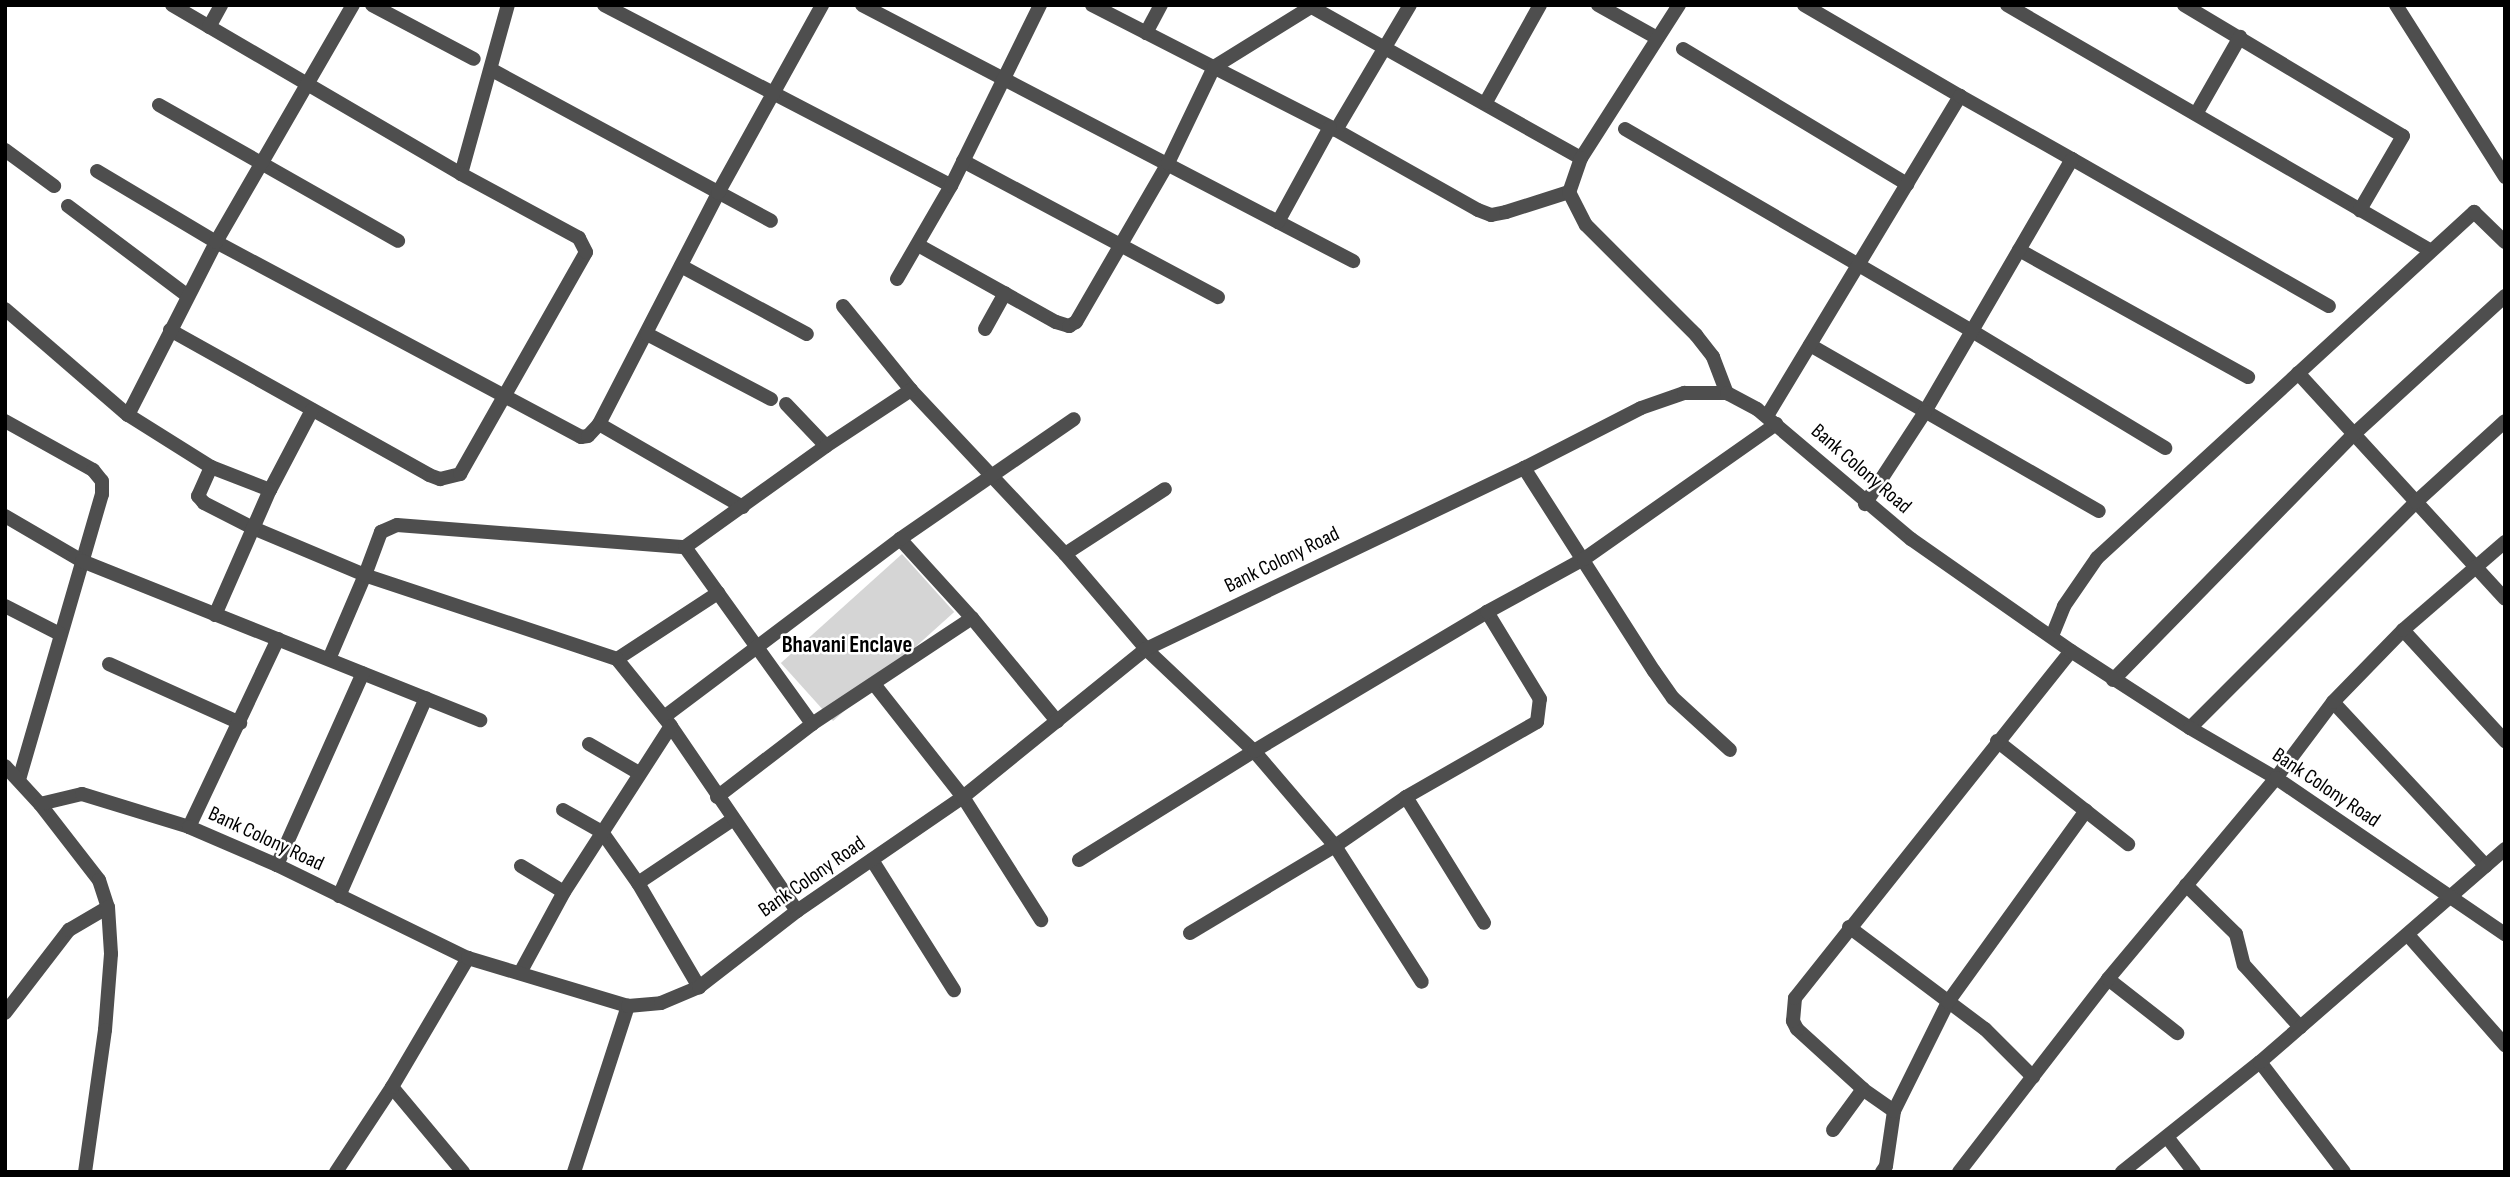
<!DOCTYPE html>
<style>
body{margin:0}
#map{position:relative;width:2510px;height:1177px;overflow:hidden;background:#fff;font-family:"Sofia Sans Condensed",sans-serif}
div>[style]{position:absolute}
.green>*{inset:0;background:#d5d5d5;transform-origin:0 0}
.minor>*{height:14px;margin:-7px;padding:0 7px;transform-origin:7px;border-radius:7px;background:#4e4e4e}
.tertiary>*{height:14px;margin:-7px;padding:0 7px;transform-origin:7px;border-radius:7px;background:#4e4e4e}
span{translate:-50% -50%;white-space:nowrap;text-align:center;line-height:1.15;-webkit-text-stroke:5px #fff;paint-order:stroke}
.street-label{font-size:21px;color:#000}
.neighbourhood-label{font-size:23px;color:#000;font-weight:700}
.frame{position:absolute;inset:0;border:7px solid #000;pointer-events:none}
</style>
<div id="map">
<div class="green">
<i style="left:902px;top:554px;width:78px;height:163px;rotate:48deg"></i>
</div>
<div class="minor">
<i style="left:172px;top:5px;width:335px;rotate:30.3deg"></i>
<i style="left:461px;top:174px;width:175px;rotate:-74.5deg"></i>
<i style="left:372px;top:5px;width:115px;rotate:27.9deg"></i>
<i style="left:604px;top:5px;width:391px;rotate:27.5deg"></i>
<i style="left:862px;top:5px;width:554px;rotate:27.54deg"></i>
<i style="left:1092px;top:5px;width:274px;rotate:27.1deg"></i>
<i style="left:1336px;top:130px;width:163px;rotate:29.4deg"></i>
<i style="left:1478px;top:210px;width:14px;rotate:21deg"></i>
<i style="left:1491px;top:215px;width:15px;rotate:-11deg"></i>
<i style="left:1506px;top:212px;width:66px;rotate:-17.6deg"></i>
<i style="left:1308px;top:5px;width:313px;rotate:29.3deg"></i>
<i style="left:1598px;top:5px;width:68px;rotate:29.2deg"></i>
<i style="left:1679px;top:5px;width:182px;rotate:122.6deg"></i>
<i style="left:1581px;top:158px;width:36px;rotate:109deg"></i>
<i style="left:1569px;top:192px;width:37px;rotate:63deg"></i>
<i style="left:1586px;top:225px;width:156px;rotate:45deg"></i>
<i style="left:1696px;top:335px;width:28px;rotate:52deg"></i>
<i style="left:1713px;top:357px;width:39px;rotate:69deg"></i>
<i style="left:1804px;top:5px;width:181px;rotate:30.3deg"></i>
<i style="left:2007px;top:5px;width:490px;rotate:30.1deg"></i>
<i style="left:2184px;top:5px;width:255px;rotate:30.9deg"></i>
<i style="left:2403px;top:136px;width:86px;rotate:120.2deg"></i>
<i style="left:2396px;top:5px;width:204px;rotate:57.6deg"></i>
<i style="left:209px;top:27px;width:25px;rotate:-61deg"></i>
<i style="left:1146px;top:33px;width:32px;rotate:-62deg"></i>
<i style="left:1683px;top:49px;width:262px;rotate:31.1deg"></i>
<i style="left:492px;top:70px;width:317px;rotate:28.4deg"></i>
<i style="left:1486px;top:102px;width:111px;rotate:-60.9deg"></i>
<i style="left:159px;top:105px;width:275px;rotate:29.6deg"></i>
<i style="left:2196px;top:114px;width:89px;rotate:-60.3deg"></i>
<i style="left:1625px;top:129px;width:402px;rotate:30.2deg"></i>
<i style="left:1972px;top:331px;width:226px;rotate:31.2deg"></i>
<i style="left:1336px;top:130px;width:145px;rotate:-59.4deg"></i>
<i style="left:5px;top:150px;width:61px;rotate:36.3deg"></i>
<i style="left:2072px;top:159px;width:296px;rotate:29.8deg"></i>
<i style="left:963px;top:161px;width:289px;rotate:28.1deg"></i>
<i style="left:97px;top:171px;width:139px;rotate:30.8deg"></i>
<i style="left:216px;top:242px;width:414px;rotate:28.1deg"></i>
<i style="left:581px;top:437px;width:7px;rotate:-8deg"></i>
<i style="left:588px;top:436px;width:16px;rotate:-47deg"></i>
<i style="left:599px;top:424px;width:260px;rotate:-62.7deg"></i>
<i style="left:718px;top:193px;width:215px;rotate:-61deg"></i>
<i style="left:68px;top:206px;width:150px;rotate:36.9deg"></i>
<i style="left:1278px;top:222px;width:108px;rotate:-61.3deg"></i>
<i style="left:918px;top:245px;width:158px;rotate:29.2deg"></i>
<i style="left:1056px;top:322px;width:14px;rotate:17deg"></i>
<i style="left:1069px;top:326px;width:8px;rotate:-30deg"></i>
<i style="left:1076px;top:322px;width:184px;rotate:-59.9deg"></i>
<i style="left:1168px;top:163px;width:106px;rotate:-64.4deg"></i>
<i style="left:1214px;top:67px;width:118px;rotate:-31.8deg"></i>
<i style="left:2019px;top:250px;width:262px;rotate:29deg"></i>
<i style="left:681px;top:266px;width:143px;rotate:28.4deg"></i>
<i style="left:897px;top:279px;width:108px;rotate:-59.9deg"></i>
<i style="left:951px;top:186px;width:202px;rotate:-63.8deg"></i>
<i style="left:843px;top:306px;width:108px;rotate:51deg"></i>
<i style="left:911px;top:390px;width:225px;rotate:46.8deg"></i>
<i style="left:1065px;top:554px;width:125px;rotate:49.5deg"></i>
<i style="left:1146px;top:649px;width:149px;rotate:43.4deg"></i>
<i style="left:1254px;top:751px;width:125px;rotate:49.5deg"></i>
<i style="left:1335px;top:846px;width:86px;rotate:-34.6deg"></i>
<i style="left:1406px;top:797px;width:151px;rotate:-29.8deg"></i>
<i style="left:1537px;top:722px;width:23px;rotate:-83deg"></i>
<i style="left:1540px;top:699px;width:102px;rotate:-121.3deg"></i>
<i style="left:5px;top:309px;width:162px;rotate:40.8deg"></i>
<i style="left:985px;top:329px;width:41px;rotate:-60.9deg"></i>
<i style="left:170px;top:330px;width:297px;rotate:29.2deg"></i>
<i style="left:429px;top:475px;width:12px;rotate:20deg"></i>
<i style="left:440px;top:479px;width:21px;rotate:-14deg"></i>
<i style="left:460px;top:474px;width:255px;rotate:-60.4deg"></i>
<i style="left:586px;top:252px;width:16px;rotate:-117deg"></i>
<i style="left:579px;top:238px;width:134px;rotate:-151.5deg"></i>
<i style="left:647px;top:334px;width:140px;rotate:27.7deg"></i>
<i style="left:1810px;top:345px;width:333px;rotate:29.9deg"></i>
<i style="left:2298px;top:373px;width:306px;rotate:47.5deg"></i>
<i style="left:786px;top:404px;width:58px;rotate:46.4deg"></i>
<i style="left:312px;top:410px;width:90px;rotate:117.7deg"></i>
<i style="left:270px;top:490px;width:63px;rotate:-158.7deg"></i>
<i style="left:211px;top:467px;width:98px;rotate:-147.9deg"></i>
<i style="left:128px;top:415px;width:194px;rotate:-63deg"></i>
<i style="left:216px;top:242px;width:274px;rotate:-60deg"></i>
<i style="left:1767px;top:416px;width:374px;rotate:-58.9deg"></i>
<i style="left:1960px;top:96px;width:129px;rotate:29.4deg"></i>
<i style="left:2072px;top:159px;width:293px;rotate:120.2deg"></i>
<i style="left:1925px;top:412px;width:110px;rotate:123.1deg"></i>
<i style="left:5px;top:421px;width:101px;rotate:29.1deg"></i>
<i style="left:93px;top:470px;width:14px;rotate:51deg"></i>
<i style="left:102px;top:481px;width:13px;rotate:90deg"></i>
<i style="left:102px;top:494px;width:298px;rotate:106.2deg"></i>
<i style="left:599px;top:424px;width:166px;rotate:30deg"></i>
<i style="left:211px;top:467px;width:32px;rotate:114deg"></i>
<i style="left:198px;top:496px;width:9px;rotate:49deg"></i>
<i style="left:204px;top:503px;width:55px;rotate:27deg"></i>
<i style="left:253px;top:528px;width:121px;rotate:22.8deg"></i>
<i style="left:365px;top:575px;width:91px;rotate:113.2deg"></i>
<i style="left:1524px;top:468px;width:241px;rotate:57.4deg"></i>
<i style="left:1654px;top:671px;width:33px;rotate:55deg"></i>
<i style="left:1673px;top:698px;width:77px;rotate:42.4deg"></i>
<i style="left:5px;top:516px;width:89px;rotate:30.3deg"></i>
<i style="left:82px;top:561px;width:429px;rotate:21.8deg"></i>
<i style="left:900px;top:539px;width:107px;rotate:47.7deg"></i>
<i style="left:972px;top:618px;width:134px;rotate:50.5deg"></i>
<i style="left:685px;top:547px;width:218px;rotate:54.3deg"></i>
<i style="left:1065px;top:554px;width:119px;rotate:-33deg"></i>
<i style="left:5px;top:606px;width:62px;rotate:27deg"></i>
<i style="left:215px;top:615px;width:137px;rotate:-66.3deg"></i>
<i style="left:2403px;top:630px;width:151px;rotate:47.4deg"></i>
<i style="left:2052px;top:636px;width:32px;rotate:-68deg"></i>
<i style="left:2064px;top:606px;width:58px;rotate:-55.5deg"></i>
<i style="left:2097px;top:558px;width:512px;rotate:-42.54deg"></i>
<i style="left:2474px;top:212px;width:43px;rotate:44.1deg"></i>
<i style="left:617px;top:659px;width:121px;rotate:-33.2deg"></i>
<i style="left:109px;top:664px;width:144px;rotate:24.2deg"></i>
<i style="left:2113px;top:680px;width:344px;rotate:-45.6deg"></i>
<i style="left:2354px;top:434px;width:205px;rotate:-42.4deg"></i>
<i style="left:874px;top:684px;width:144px;rotate:51.8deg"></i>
<i style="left:963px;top:797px;width:146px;rotate:57.6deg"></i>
<i style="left:2333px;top:702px;width:224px;rotate:47deg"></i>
<i style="left:664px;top:717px;width:296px;rotate:-37deg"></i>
<i style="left:900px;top:539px;width:211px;rotate:-34.6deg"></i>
<i style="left:2190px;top:728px;width:320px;rotate:-45deg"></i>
<i style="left:2416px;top:502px;width:120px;rotate:-42.3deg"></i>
<i style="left:1997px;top:741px;width:167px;rotate:38.2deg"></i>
<i style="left:589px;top:744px;width:58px;rotate:30.1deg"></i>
<i style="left:717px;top:797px;width:120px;rotate:-37.5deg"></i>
<i style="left:812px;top:724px;width:192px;rotate:-33.5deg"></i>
<i style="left:1406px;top:797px;width:148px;rotate:58.2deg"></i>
<i style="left:563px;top:810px;width:45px;rotate:29.4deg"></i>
<i style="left:602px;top:832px;width:62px;rotate:54.8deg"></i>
<i style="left:638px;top:883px;width:121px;rotate:59.6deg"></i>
<i style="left:189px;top:827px;width:208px;rotate:-64.7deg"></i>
<i style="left:872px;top:860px;width:154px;rotate:57.8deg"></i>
<i style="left:1079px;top:860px;width:206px;rotate:-31.9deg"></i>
<i style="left:1254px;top:751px;width:271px;rotate:-30.8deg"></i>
<i style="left:1487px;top:612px;width:111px;rotate:-28.7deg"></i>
<i style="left:1584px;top:559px;width:235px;rotate:-35.1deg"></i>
<i style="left:277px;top:865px;width:210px;rotate:-65.9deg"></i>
<i style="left:521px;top:866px;width:50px;rotate:31.2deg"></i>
<i style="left:638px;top:883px;width:113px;rotate:-33.8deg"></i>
<i style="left:2186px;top:885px;width:70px;rotate:44.4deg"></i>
<i style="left:2236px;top:934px;width:32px;rotate:76deg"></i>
<i style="left:2244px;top:965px;width:84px;rotate:47.9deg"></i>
<i style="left:339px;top:896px;width:216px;rotate:-66.3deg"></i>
<i style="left:797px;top:911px;width:224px;rotate:-124.3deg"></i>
<i style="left:671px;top:726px;width:86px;rotate:-128.9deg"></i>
<i style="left:617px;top:659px;width:266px;rotate:-161.6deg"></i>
<i style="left:365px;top:575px;width:46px;rotate:-69.6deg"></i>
<i style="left:381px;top:532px;width:17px;rotate:-24deg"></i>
<i style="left:397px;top:525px;width:289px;rotate:4.4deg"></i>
<i style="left:685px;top:547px;width:173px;rotate:-35.6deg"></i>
<i style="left:826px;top:446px;width:102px;rotate:-33.4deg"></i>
<i style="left:1849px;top:927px;width:170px;rotate:36.9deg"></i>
<i style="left:1985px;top:1029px;width:68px;rotate:45deg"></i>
<i style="left:1190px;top:933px;width:169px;rotate:-31deg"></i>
<i style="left:1335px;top:846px;width:161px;rotate:57.4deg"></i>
<i style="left:2408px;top:935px;width:147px;rotate:48.6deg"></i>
<i style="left:520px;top:973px;width:92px;rotate:-61.5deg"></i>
<i style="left:564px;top:892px;width:197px;rotate:-57.2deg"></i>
<i style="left:2108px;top:979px;width:88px;rotate:38deg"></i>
<i style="left:5px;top:1013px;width:105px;rotate:-52.4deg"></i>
<i style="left:69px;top:930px;width:45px;rotate:-30.5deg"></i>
<i style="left:2260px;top:1062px;width:138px;rotate:52.6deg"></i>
<i style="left:392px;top:1087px;width:111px;rotate:50.1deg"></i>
<i style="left:1894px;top:1111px;width:38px;rotate:-145deg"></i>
<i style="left:1863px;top:1089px;width:89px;rotate:-137.7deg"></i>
<i style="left:1797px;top:1029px;width:9px;rotate:-117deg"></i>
<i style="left:1793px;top:1021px;width:23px;rotate:-85deg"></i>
<i style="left:1795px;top:998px;width:443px;rotate:-51.5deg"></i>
<i style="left:1833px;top:1130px;width:51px;rotate:-53.8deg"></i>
<i style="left:2167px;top:1137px;width:44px;rotate:52.4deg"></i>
<i style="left:336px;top:1172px;width:102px;rotate:-56.6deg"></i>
<i style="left:392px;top:1087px;width:150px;rotate:-59.5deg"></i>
<i style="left:574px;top:1172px;width:175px;rotate:-72deg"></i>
<i style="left:1882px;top:1172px;width:7px;rotate:-56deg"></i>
<i style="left:1886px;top:1166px;width:56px;rotate:-81.7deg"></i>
<i style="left:1894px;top:1111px;width:122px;rotate:-63.6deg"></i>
<i style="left:1948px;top:1002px;width:236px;rotate:-54.2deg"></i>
<i style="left:1959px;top:1172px;width:244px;rotate:-52.3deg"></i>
<i style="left:2108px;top:979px;width:262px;rotate:-50.1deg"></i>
<i style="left:2276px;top:778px;width:95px;rotate:-53.1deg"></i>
<i style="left:2333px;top:702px;width:100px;rotate:-45.8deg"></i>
<i style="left:2403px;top:630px;width:135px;rotate:-40.8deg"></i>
<i style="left:2122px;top:1172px;width:176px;rotate:-38.6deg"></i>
<i style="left:2260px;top:1062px;width:325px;rotate:-41deg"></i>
</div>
<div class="tertiary">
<i style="left:5px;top:766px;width:52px;rotate:47.4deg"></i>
<i style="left:40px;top:804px;width:96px;rotate:52.2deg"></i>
<i style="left:99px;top:880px;width:28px;rotate:72deg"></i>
<i style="left:108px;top:907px;width:47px;rotate:86.3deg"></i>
<i style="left:111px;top:954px;width:76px;rotate:94.5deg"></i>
<i style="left:105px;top:1030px;width:143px;rotate:98deg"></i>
<i style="left:40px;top:804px;width:43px;rotate:-13.4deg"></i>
<i style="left:82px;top:794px;width:112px;rotate:17.1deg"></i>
<i style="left:189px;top:827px;width:96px;rotate:23.4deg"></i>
<i style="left:277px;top:865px;width:212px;rotate:26deg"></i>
<i style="left:468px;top:958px;width:167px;rotate:16.7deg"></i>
<i style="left:628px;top:1006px;width:33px;rotate:-5deg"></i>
<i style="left:661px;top:1003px;width:41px;rotate:-22.8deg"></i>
<i style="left:699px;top:987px;width:124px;rotate:-37.8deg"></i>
<i style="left:797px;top:911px;width:201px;rotate:-34.5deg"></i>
<i style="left:963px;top:797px;width:235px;rotate:-39deg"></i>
<i style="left:1146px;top:649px;width:419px;rotate:-25.6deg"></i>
<i style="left:1524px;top:468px;width:131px;rotate:-27.1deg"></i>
<i style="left:1641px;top:408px;width:46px;rotate:-19.2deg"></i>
<i style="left:1684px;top:393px;width:43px"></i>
<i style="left:1727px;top:393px;width:34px;rotate:28deg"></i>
<i style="left:1757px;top:409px;width:202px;rotate:40.2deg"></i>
<i style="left:1911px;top:539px;width:195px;rotate:35deg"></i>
<i style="left:2071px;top:651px;width:142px;rotate:32.9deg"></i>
<i style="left:2190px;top:728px;width:99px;rotate:30.2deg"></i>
<i style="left:2276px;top:778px;width:277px;rotate:34.3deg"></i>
</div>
<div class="street-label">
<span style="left:1861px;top:469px;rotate:41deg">Bank Colony Road</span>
<span style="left:1282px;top:560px;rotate:-26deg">Bank Colony Road</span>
<span style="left:2326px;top:788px;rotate:34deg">Bank Colony Road</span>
<span style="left:266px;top:839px;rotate:25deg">Bank Colony Road</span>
<span style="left:812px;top:877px;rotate:-35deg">Bank Colony Road</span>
</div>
<div class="neighbourhood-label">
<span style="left:847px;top:645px">Bhavani Enclave</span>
</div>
<div class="frame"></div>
</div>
